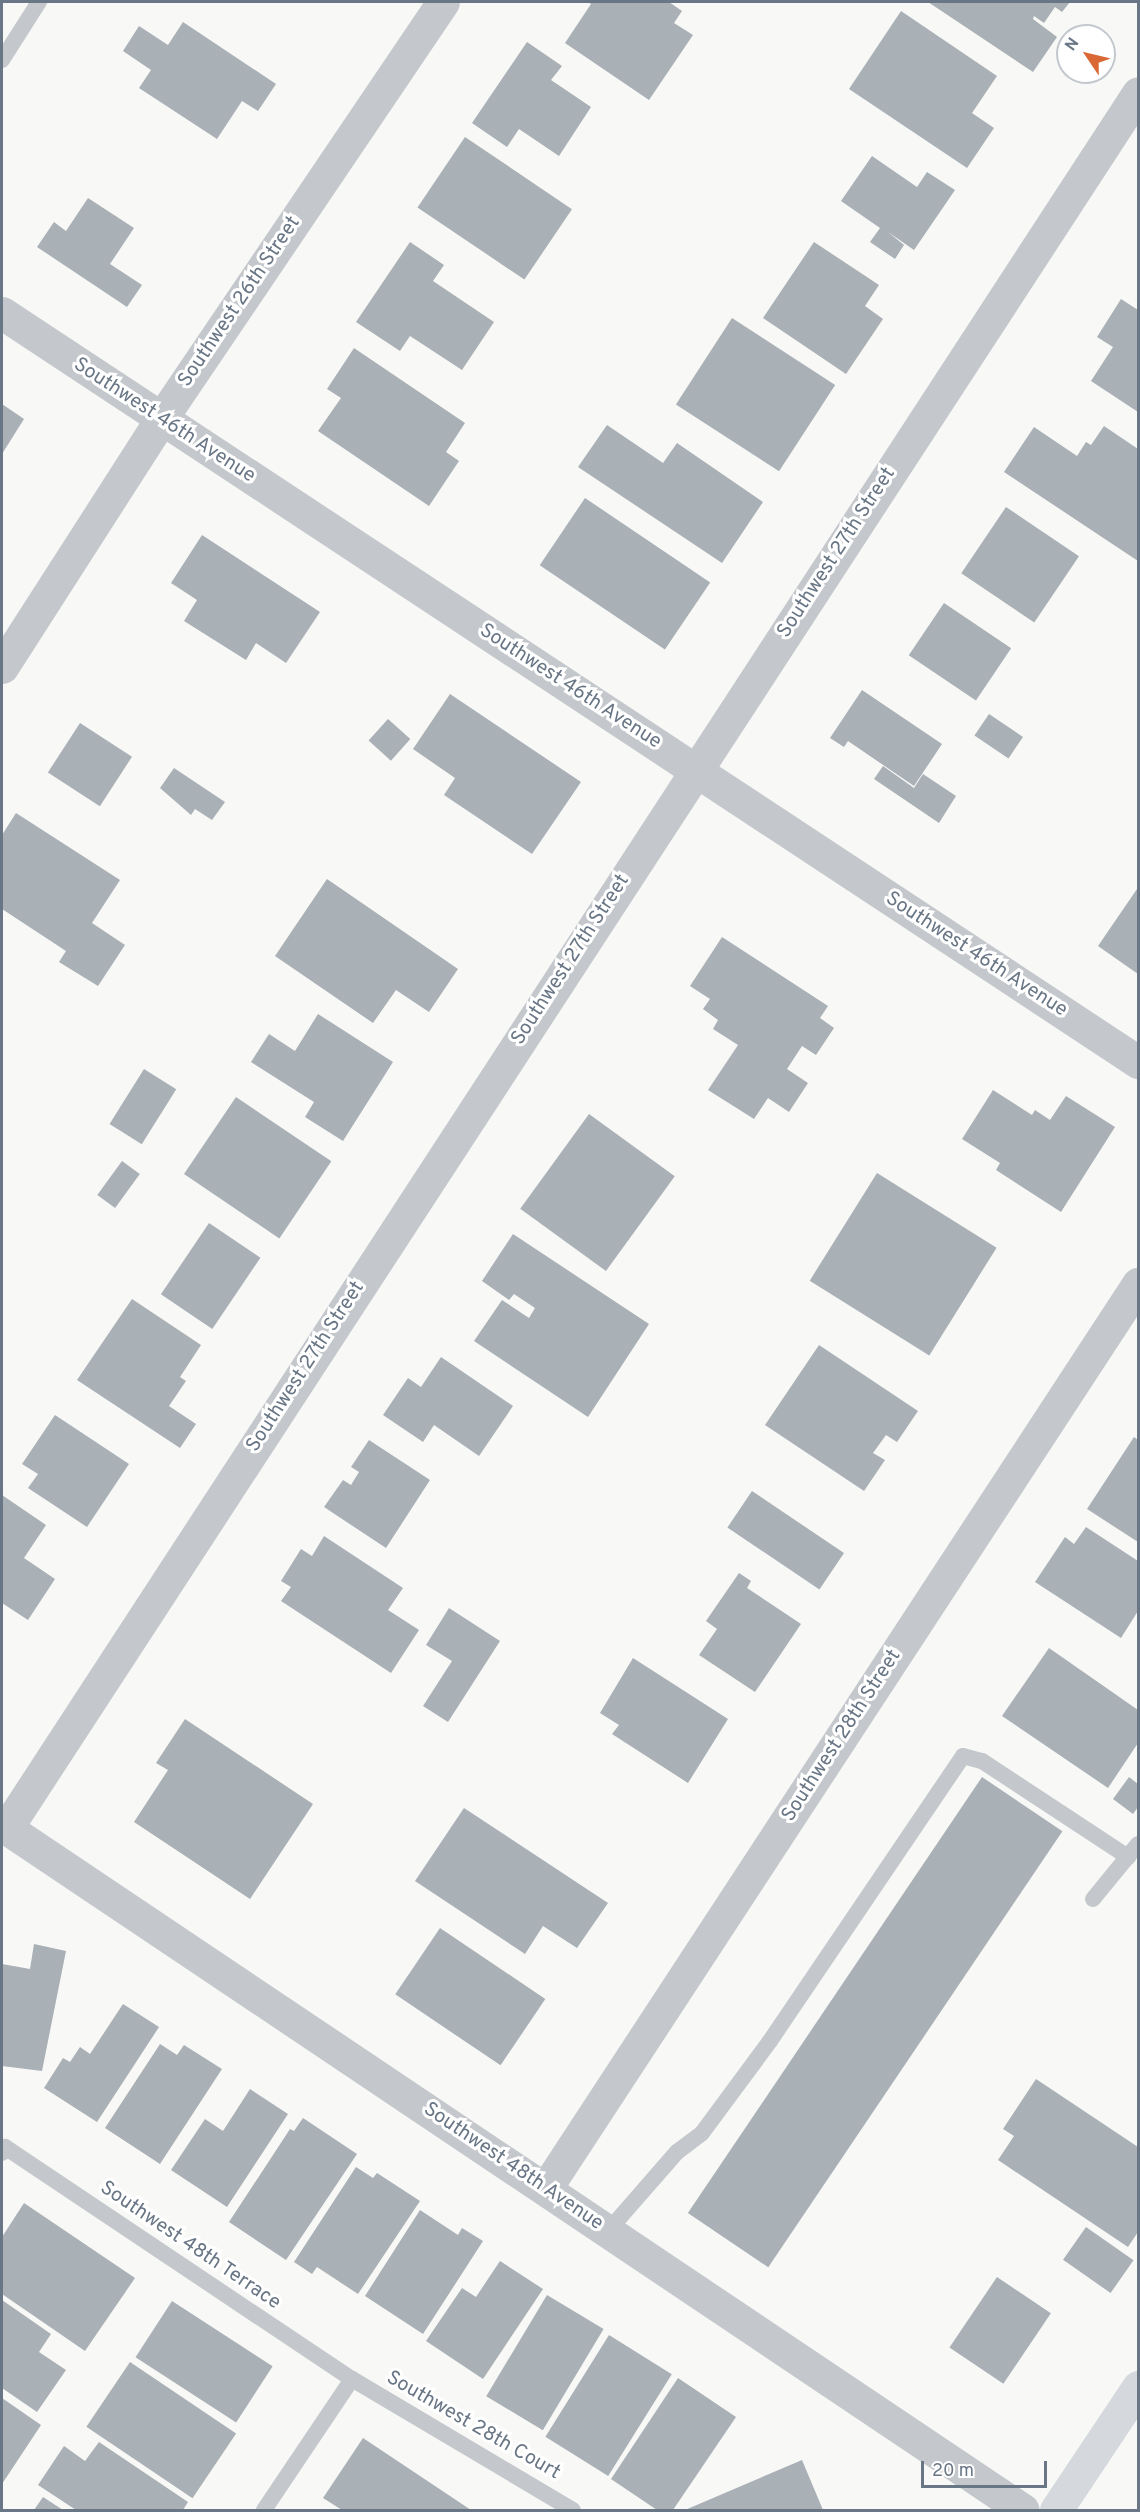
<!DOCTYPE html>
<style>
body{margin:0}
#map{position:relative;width:1140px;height:2512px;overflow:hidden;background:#f8f8f6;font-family:Overpass,sans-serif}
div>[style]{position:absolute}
.building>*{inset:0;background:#a9b0b6;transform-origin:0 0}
.lane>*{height:16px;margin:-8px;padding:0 8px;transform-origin:8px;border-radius:8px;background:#c4c7cb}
.street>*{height:33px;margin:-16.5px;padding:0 16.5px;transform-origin:16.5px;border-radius:16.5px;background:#c4c7cb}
.primary>*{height:33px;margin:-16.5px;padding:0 16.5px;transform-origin:16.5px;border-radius:16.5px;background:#d5d9dd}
span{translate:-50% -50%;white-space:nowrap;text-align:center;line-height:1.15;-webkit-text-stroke:6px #fff;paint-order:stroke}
.street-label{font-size:20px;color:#697685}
.frame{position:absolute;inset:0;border:3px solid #697685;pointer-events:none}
.north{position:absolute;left:1056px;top:24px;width:60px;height:60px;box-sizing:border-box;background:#fff;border:2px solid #c3c8ce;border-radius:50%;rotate:305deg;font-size:16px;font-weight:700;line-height:24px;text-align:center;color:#697685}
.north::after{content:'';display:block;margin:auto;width:21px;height:27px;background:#da6834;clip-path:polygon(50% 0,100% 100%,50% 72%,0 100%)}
.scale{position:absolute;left:921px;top:2461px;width:126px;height:27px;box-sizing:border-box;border:3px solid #697685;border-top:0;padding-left:8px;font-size:18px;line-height:21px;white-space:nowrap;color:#697685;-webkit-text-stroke:4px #fff;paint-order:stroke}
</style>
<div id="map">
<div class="building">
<i style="clip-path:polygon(588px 2px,669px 2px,682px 11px,674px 23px,693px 35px,649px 100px,565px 43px,591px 4px)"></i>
<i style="clip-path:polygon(928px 2px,1070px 2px,1062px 12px,1055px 7px,1044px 23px,1034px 16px,1033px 19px,1057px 37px,1033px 72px)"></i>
<i style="clip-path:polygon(901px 11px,997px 76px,972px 113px,994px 128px,967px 168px,849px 89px)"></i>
<i style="clip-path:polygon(183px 22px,276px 84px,258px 111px,242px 101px,217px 139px,139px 88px,151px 70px,123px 51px,139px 26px,168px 45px)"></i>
<i style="clip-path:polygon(527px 42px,562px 66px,551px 80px,591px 107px,559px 156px,519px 129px,507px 147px,472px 123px)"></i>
<i style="left:465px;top:137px;width:129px;height:85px;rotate:34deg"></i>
<i style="clip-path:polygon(872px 156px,917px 187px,927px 172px,955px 190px,914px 250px,888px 232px,904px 245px,895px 259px,870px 242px,880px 228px,841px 201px)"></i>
<i style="clip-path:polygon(88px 198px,134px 228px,110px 264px,142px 285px,127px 307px,37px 247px,54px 222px,66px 231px)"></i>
<i style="clip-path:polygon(410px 242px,444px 265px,433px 281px,494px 322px,462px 370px,410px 336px,400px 351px,356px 322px)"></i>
<i style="clip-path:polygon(814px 242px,879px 285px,865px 306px,883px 319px,846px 374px,763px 318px)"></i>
<i style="clip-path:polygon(1121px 299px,1138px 310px,1138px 412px,1091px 381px,1113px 347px,1097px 337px)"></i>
<i style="left:732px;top:318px;width:123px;height:103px;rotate:33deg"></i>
<i style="clip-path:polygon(354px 348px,465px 423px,446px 452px,459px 461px,429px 506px,318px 431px,341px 398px,327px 389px)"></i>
<i style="clip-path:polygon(2px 404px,24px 419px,2px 454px)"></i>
<i style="clip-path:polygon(607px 425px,663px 463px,677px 443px,763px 502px,722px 563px,578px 467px)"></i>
<i style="clip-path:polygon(1104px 426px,1138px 449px,1138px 561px,1004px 472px,1034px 427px,1077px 456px,1086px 442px,1091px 445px)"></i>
<i style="left:585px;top:498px;width:151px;height:81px;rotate:34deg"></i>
<i style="left:1006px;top:507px;width:88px;height:80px;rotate:34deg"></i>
<i style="clip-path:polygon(202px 535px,320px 612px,286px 663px,256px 643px,246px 660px,184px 621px,197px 600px,171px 583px)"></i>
<i style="left:944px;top:603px;width:81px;height:63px;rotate:34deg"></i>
<i style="clip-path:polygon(862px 690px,942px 744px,914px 786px,848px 741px,844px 747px,830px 738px)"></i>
<i style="clip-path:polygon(450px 694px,581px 782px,532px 854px,444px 795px,455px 778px,413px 749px)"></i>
<i style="left:989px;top:714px;width:41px;height:26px;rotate:34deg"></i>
<i style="left:388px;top:719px;width:30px;height:29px;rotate:42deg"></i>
<i style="left:80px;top:723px;width:62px;height:59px;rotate:33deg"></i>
<i style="clip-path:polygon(883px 766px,914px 788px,923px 774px,956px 796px,939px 823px,874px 779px)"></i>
<i style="clip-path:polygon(174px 768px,225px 802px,212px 820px,195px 809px,191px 815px,160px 788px)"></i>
<i style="clip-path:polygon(16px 813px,120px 880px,92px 923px,125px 945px,98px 986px,59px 962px,66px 951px,2px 909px,2px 835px)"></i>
<i style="clip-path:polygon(327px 879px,458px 969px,429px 1012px,396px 990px,373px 1023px,275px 956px)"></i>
<i style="clip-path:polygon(1137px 889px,1138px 890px,1138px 974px,1098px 946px)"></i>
<i style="clip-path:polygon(722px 937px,828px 1006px,820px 1018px,834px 1028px,816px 1055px,802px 1046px,787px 1069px,808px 1083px,789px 1112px,768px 1098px,754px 1119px,708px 1090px,738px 1045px,713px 1029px,718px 1020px,703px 1009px,710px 999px,690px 986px)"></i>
<i style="clip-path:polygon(318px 1014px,393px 1062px,343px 1141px,305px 1117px,314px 1102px,251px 1062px,269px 1034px,295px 1051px)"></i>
<i style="left:144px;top:1069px;width:38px;height:65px;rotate:32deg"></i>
<i style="clip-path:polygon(993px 1090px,1032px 1115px,1035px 1110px,1050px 1120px,1066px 1096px,1115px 1127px,1061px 1212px,996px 1170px,1000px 1163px,962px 1139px)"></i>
<i style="left:236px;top:1097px;width:115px;height:93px;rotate:34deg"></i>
<i style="left:589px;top:1114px;width:106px;height:117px;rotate:36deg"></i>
<i style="left:122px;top:1161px;width:22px;height:42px;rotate:36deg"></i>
<i style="left:877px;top:1173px;width:141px;height:127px;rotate:32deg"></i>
<i style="left:209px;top:1223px;width:62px;height:86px;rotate:34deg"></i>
<i style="clip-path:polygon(513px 1234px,649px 1324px,588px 1417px,474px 1341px,502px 1300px,529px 1318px,535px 1308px,514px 1294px,509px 1300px,482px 1281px)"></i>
<i style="clip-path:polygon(132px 1299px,201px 1345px,180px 1377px,186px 1381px,169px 1406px,196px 1424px,180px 1448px,77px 1380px)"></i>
<i style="clip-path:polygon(819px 1345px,918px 1411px,897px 1442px,886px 1435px,873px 1453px,885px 1460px,864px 1491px,765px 1425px)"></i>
<i style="clip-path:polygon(441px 1357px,513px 1406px,479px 1456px,434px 1425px,423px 1442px,383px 1415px,408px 1378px,421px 1387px)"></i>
<i style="clip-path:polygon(55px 1415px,129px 1464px,87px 1527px,28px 1488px,38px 1474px,22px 1464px)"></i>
<i style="clip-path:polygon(1134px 1437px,1138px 1440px,1138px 1542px,1087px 1509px)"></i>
<i style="clip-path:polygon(369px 1440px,430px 1480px,386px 1548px,324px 1507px,343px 1480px,351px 1485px,359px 1472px,351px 1467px)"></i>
<i style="left:752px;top:1491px;width:111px;height:44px;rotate:34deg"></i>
<i style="clip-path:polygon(2px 1495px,46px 1525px,24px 1558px,55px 1579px,28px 1620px,2px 1603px)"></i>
<i style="clip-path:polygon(1086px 1527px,1138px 1561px,1138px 1611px,1121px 1638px,1035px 1582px,1065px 1537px,1074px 1544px)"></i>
<i style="clip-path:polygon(324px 1536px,403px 1588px,388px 1610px,419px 1630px,391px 1673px,281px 1601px,291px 1587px,281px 1581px,301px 1549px,312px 1556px)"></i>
<i style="clip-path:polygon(739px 1573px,751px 1581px,747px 1588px,801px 1624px,755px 1692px,699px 1655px,717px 1629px,706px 1621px)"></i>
<i style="clip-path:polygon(449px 1608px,500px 1641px,448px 1722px,423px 1706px,452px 1661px,426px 1645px)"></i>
<i style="clip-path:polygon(1049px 1648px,1138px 1710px,1138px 1743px,1108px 1788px,1002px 1716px)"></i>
<i style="clip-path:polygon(633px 1658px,728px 1719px,688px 1783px,612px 1734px,619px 1725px,600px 1713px)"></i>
<i style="clip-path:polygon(185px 1719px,313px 1804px,250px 1899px,134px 1822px,168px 1770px,156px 1763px)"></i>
<i style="left:982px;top:1777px;width:97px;height:526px;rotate:34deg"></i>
<i style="clip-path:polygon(1129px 1777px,1138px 1784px,1138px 1807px,1133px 1814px,1113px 1799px)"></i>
<i style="clip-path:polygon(464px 1808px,608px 1903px,577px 1948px,543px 1926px,525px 1954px,415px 1881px)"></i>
<i style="left:440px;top:1928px;width:127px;height:80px;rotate:34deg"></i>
<i style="clip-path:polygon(34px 1944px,66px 1951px,42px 2071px,2px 2066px,2px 1964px,30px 1969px)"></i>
<i style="clip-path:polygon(123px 2004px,159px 2027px,97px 2122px,44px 2088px,63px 2058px,70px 2062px,80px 2047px,90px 2054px)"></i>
<i style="clip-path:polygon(160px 2044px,177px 2055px,184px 2045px,222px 2069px,160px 2164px,105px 2128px)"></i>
<i style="clip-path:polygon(1036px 2079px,1138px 2147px,1138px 2232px,1128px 2247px,998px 2160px,1014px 2136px,1003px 2129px)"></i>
<i style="clip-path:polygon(250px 2089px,288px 2114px,227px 2207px,171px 2170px,205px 2119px,223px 2131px)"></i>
<i style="clip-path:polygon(303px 2118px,357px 2154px,286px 2260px,229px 2222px,290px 2129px,294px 2131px)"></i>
<i style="clip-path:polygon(356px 2167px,373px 2178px,377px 2173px,420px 2201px,358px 2294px,317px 2267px,312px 2274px,294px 2262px)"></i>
<i style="clip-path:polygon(24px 2203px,135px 2278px,85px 2351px,2px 2294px,2px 2237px)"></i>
<i style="clip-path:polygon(420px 2210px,458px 2235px,462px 2228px,483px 2241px,423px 2334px,365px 2296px)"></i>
<i style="left:1086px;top:2227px;width:58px;height:40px;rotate:35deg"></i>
<i style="clip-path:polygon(500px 2261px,543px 2289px,483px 2379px,426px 2341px,462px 2288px,476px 2297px)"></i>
<i style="left:997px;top:2277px;width:65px;height:85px;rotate:34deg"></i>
<i style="left:547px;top:2295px;width:66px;height:118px;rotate:31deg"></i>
<i style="clip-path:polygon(2px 2300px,51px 2334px,39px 2352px,66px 2370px,37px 2412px,2px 2388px)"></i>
<i style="left:172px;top:2301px;width:120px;height:67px;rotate:33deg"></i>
<i style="left:609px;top:2335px;width:74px;height:120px;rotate:32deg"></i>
<i style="left:130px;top:2362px;width:128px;height:78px;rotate:34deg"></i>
<i style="clip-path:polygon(678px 2378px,736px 2417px,673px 2510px,657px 2510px,611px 2479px)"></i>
<i style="clip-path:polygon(2px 2398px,41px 2425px,2px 2484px)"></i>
<i style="clip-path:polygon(363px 2438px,471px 2510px,342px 2510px,323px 2498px)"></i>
<i style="clip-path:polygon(99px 2442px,188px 2502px,183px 2510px,76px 2510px,38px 2485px,64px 2446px,85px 2461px)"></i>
<i style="clip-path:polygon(802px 2460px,823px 2510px,685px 2510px)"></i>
<i style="clip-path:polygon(43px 2497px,63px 2510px,34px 2510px)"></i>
</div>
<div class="lane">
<i style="left:2px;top:60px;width:69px;rotate:-57.5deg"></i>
<i style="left:1093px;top:1899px;width:71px;rotate:-50.7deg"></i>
<i style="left:2px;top:2153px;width:7px;rotate:-63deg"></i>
<i style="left:5px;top:2147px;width:417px;rotate:33.8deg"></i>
<i style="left:352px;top:2379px;width:257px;rotate:30.7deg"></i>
<i style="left:608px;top:2231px;width:105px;rotate:-48.9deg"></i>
<i style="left:677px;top:2152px;width:31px;rotate:-37deg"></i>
<i style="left:702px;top:2133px;width:114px;rotate:-53.5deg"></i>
<i style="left:770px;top:2041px;width:344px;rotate:-55.9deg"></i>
<i style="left:963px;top:1756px;width:20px;rotate:15deg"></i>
<i style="left:982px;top:1761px;width:175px;rotate:33.3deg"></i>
<i style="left:264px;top:2510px;width:158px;rotate:-56.1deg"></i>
</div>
<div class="street">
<i style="left:2px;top:313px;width:1361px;rotate:33.4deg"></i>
<i style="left:2px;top:667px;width:295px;rotate:-57.3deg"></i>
<i style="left:161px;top:419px;width:503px;rotate:-55.93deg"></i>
<i style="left:2px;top:1825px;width:1229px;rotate:33.86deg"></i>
<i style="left:6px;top:1829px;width:2072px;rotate:-56.89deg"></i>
<i style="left:546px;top:2188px;width:1081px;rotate:-56.78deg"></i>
</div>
<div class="primary">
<i style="left:1056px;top:2510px;width:148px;rotate:-56.3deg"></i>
</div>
<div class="street-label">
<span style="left:240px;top:302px;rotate:-56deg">Southwest 26th Street</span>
<span style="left:164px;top:421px;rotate:33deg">Southwest 46th Avenue</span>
<span style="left:837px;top:553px;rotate:-57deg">Southwest 27th Street</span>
<span style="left:570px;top:687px;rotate:33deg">Southwest 46th Avenue</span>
<span style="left:976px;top:955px;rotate:33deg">Southwest 46th Avenue</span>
<span style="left:571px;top:960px;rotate:-57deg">Southwest 27th Street</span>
<span style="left:306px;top:1367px;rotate:-57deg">Southwest 27th Street</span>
<span style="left:842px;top:1736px;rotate:-57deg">Southwest 28th Street</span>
<span style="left:513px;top:2167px;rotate:34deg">Southwest 48th Avenue</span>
<span style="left:190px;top:2246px;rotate:34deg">Southwest 48th Terrace</span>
<span style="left:473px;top:2426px;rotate:30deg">Southwest 28th Court</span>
</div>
<div class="frame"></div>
<div class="north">N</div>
<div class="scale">20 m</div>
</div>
